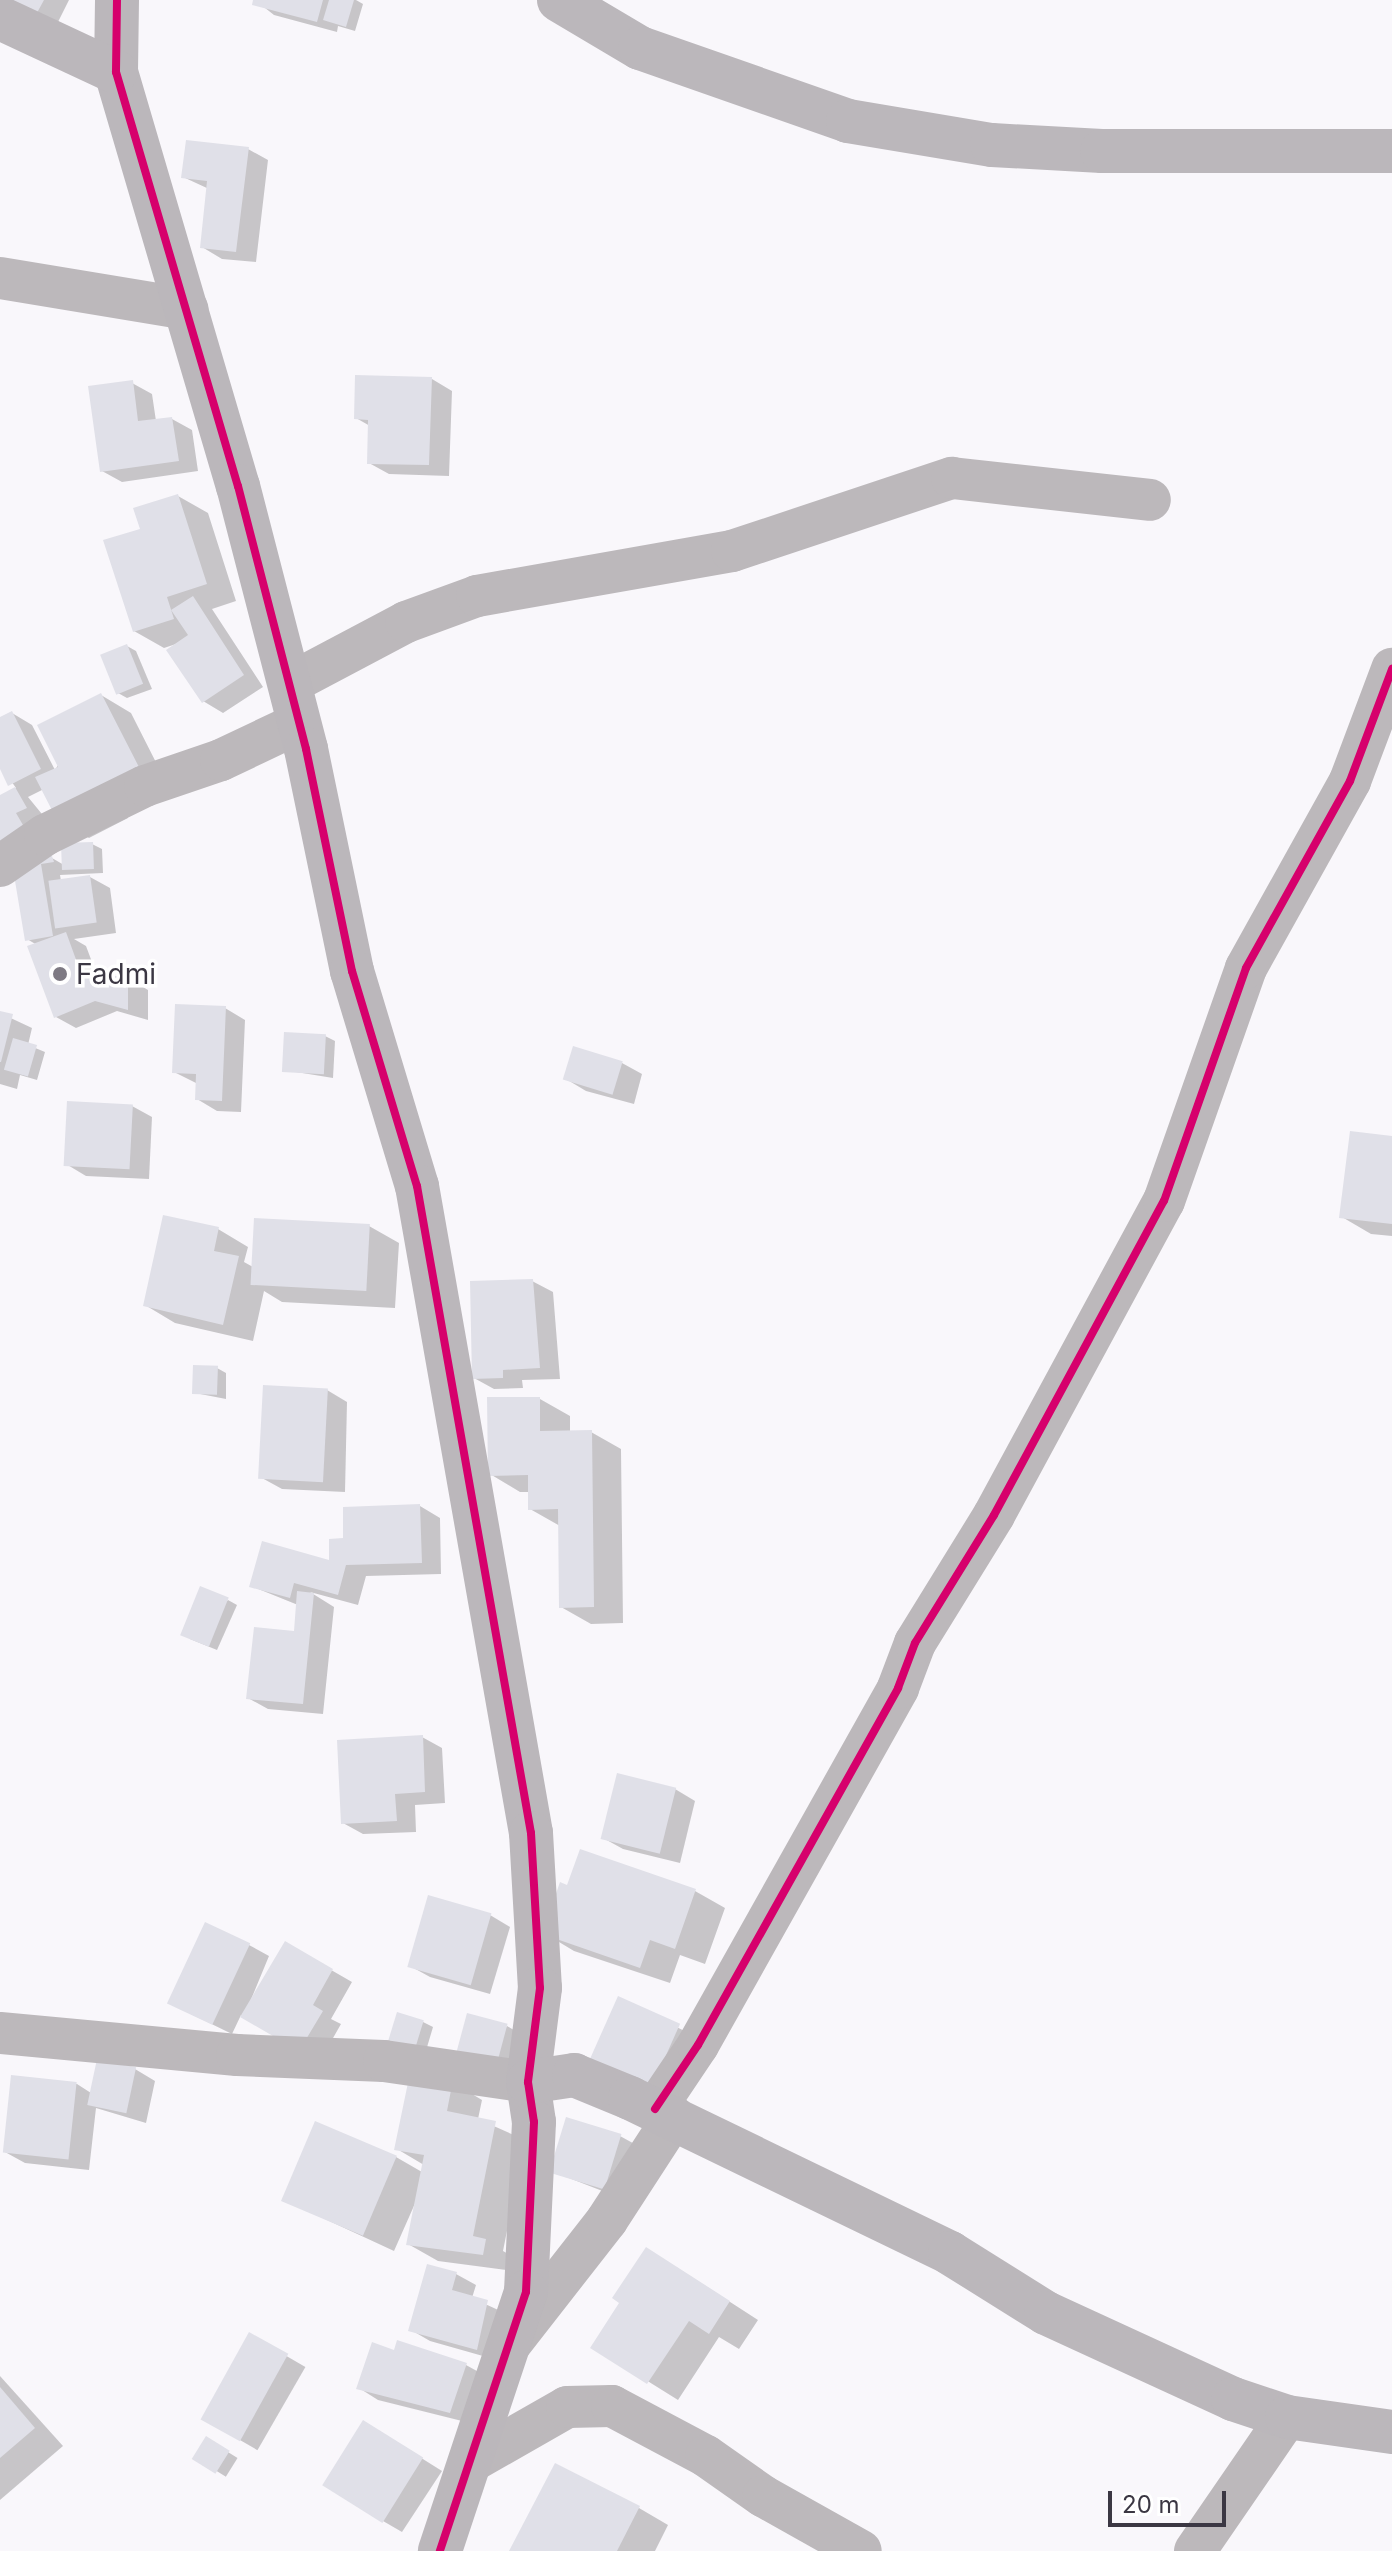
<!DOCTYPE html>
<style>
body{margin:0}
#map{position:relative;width:1392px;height:2551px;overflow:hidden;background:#f9f7fb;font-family:Inter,sans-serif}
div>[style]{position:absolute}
.shadow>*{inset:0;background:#0003;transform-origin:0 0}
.building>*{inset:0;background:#e0e0e8;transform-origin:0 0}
.street>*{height:42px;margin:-21px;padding:0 21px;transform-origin:21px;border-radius:21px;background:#bcb8bb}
.secondary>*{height:44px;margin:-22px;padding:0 22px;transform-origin:22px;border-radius:22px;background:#bbb7bb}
.cycleway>*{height:8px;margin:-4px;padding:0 4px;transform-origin:4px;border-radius:4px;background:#d6006c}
.dots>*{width:22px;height:22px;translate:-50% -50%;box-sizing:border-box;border:4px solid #fff;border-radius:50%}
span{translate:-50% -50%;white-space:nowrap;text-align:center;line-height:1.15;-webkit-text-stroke:7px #fff;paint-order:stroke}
.poi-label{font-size:28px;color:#3b3743}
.left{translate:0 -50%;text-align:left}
.scale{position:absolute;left:1108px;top:2491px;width:118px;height:36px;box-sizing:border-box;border:4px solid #3b3743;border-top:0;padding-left:10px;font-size:24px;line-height:28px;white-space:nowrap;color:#3b3743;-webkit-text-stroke:6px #fff;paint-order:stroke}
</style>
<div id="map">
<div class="shadow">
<i style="clip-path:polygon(0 0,69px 0,53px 32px)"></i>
<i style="clip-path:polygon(255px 0,356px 0,363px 4px,355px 31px,338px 26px,337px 32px,274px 15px)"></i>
<i style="clip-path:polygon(248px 149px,268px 160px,256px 262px,222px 259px,202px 247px,209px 189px,183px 177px)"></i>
<i style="clip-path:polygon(432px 379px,452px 391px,449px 476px,389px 474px,369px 463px,370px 426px,356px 418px)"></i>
<i style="clip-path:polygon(132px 383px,152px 394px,156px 421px,172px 419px,192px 430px,198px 471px,122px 482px,102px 471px)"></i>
<i style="clip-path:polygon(178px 496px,208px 513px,236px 601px,212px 609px,263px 687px,223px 713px,203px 701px,176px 644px,164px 648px,134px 631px,142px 531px)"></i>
<i style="clip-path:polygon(127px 646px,136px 651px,152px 689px,127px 698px,118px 693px)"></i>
<i style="clip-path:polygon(101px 695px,131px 713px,169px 788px,125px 810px,128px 818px,89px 838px,59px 821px,44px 789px,28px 797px,46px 819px,35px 824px,52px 858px,64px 865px,92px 844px,102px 849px,103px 873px,60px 875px,61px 881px,90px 877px,110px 888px,116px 933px,74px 939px,86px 946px,98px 978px,128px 978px,148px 990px,148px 1020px,117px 1011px,76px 1028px,56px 1017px,37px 945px,27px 939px,0 797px,16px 788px,0 765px,0 719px,12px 713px,32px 725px,55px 770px)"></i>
<i style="clip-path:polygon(225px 1008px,245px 1020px,241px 1112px,217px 1111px,197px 1099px,198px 1084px,174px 1072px)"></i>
<i style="clip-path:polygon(0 1013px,32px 1028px,28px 1045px,45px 1052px,37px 1080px,20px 1075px,17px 1089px,0 1084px)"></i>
<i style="clip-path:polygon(325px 1036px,335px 1041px,333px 1078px,284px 1070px)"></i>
<i style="clip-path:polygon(622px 1063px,642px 1074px,634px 1104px,586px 1091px,566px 1079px)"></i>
<i style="clip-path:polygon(132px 1106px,152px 1117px,149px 1179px,86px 1176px,66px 1164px)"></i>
<i style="clip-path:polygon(1392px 1138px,1392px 1236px,1371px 1234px,1342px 1217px)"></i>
<i style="clip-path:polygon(369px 1226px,399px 1243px,395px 1308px,282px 1302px,264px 1291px,253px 1341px,175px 1323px,145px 1305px,218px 1229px,248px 1247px,244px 1262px,253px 1267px)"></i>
<i style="clip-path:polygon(532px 1281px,553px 1292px,560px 1379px,522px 1380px,523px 1388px,494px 1389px,474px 1378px)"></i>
<i style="clip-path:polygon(217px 1368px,226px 1373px,226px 1399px,195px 1393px)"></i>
<i style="clip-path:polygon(327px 1390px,347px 1402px,345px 1492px,282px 1489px,262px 1478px)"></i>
<i style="clip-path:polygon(540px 1399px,570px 1416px,570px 1432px,591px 1432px,621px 1449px,623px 1623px,591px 1624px,561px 1607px,560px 1526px,530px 1509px,530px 1492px,520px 1492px,490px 1474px)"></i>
<i style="clip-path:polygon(420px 1506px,440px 1518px,441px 1574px,366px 1576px,358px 1605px,310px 1592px,334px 1607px,323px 1714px,268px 1709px,248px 1698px,295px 1633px,298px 1605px,251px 1586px,331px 1563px)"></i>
<i style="clip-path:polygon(228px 1600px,237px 1605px,217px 1650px,190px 1639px)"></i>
<i style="clip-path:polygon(422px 1737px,442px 1748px,445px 1803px,415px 1805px,416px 1832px,363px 1834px,343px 1823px)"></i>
<i style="clip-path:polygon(675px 1789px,695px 1801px,680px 1863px,623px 1849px,603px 1838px)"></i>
<i style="clip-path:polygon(695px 1891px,725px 1908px,705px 1964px,680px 1955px,670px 1983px,574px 1951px,544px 1933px)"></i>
<i style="clip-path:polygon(490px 1915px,510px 1927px,490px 1994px,430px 1977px,410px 1966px)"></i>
<i style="clip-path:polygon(286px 1944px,352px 1982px,331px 2019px,341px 2024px,320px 2061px,241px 2015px,232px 2034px,189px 2013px,249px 1945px,269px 1956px,245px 2014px)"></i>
<i style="clip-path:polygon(619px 1999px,699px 2038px,667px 2107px)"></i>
<i style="clip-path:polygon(423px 2022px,433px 2027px,425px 2054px,400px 2046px)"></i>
<i style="clip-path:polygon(507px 2026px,527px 2038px,515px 2081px,476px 2070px)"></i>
<i style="clip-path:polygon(135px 2069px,155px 2081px,146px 2123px,96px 2108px,89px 2170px,25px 2163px,5px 2152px,13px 2077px,77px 2084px,91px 2093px)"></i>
<i style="clip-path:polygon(452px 2082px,482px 2100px,478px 2119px,525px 2140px,503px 2251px,515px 2258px,513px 2271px,438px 2261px,408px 2244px,417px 2199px,394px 2251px,284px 2200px,396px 2157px,422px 2172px,424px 2165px,397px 2149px)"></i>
<i style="clip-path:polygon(620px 2136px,640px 2147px,623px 2199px,551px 2171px)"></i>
<i style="clip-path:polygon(676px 2267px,758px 2320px,739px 2349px,719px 2337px,678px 2400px,593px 2347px)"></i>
<i style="clip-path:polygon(456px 2274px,476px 2285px,472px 2298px,507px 2314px,497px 2360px,430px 2341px,411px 2330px)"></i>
<i style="left:250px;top:2335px;width:64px;height:96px;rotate:30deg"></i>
<i style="clip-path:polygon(396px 2352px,466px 2365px,486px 2376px,470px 2423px,378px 2400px,359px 2388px)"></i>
<i style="clip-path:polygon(0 2376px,63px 2446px,0 2500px)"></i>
<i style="clip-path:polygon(383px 2434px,442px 2471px,402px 2532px,383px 2521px)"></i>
<i style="left:207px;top:2439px;width:36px;height:22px;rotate:32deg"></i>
<i style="clip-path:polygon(639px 2508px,668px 2525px,655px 2551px,512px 2551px)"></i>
</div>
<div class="building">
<i style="clip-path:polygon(0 0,44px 0,32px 22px)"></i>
<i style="clip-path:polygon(253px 0,323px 0,317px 22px,252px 5px)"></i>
<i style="clip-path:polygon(329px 0,354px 0,346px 27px,323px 20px)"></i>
<i style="clip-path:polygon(186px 140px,249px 147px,236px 252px,200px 248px,207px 181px,181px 178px)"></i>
<i style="clip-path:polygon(355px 375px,432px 377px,429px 465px,367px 464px,368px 420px,354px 419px)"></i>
<i style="clip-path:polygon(133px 380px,138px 421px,172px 417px,179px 461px,100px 472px,88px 386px)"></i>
<i style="clip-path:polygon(178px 494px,207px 584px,167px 597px,174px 619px,133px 632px,103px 540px,140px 529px,133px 508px)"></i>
<i style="clip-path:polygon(193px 596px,244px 675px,202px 703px,166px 650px,188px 635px,171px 610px)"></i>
<i style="left:127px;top:644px;width:43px;height:29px;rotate:68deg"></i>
<i style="clip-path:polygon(101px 693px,141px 771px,58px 822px,35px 777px,58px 767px,37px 725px)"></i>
<i style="clip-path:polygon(12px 711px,41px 769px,8px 786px,0 769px,0 717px)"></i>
<i style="clip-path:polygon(15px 787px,27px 808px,16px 813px,30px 837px,0 854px,0 795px)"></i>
<i style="left:93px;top:842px;width:27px;height:32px;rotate:88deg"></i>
<i style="clip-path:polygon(52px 856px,54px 862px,41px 864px,53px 936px,25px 941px,12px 863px)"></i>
<i style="left:90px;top:875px;width:48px;height:42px;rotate:82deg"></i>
<i style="clip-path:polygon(66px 932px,82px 976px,128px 976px,128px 1010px,95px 1001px,54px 1018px,27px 946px)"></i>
<i style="clip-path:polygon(175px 1004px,226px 1006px,222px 1101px,195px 1100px,196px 1074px,172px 1073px)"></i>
<i style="clip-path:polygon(0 1011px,13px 1014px,1px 1062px,0 1062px)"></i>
<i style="left:284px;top:1032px;width:42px;height:40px;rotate:3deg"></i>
<i style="left:13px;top:1038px;width:25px;height:33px;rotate:16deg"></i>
<i style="left:573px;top:1046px;width:52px;height:35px;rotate:17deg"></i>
<i style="left:67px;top:1101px;width:66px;height:65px;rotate:3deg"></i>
<i style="clip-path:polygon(1350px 1131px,1392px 1136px,1392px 1224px,1339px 1218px)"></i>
<i style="clip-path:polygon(163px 1215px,219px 1227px,214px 1251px,239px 1256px,223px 1325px,143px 1306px)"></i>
<i style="left:254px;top:1218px;width:116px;height:67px;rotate:3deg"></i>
<i style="clip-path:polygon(533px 1279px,540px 1368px,503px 1370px,503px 1378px,472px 1379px,470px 1281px)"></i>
<i style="left:193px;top:1365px;width:25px;height:29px;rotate:2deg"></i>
<i style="left:263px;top:1385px;width:65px;height:94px;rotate:3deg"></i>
<i style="clip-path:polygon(487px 1397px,540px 1397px,540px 1431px,592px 1430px,594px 1607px,559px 1608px,558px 1509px,528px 1510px,528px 1475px,488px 1476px)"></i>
<i style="clip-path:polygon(420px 1504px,422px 1563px,346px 1565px,338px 1595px,294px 1583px,290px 1598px,249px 1587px,262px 1541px,329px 1560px,329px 1539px,343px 1538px,343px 1507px)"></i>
<i style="left:200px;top:1586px;width:31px;height:53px;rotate:22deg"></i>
<i style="clip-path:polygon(297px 1591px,314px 1593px,303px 1704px,246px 1699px,254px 1627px,294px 1631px)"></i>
<i style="clip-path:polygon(423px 1735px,425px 1792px,395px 1794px,397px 1821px,341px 1824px,337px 1740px)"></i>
<i style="left:617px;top:1773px;width:61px;height:68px;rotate:14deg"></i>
<i style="clip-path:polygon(580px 1849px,696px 1889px,675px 1949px,650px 1940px,640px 1968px,542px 1934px,560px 1882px,567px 1885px)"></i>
<i style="left:428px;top:1895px;width:66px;height:75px;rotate:16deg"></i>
<i style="left:205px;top:1922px;width:50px;height:90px;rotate:25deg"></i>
<i style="clip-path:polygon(285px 1941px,333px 1969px,313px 2005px,323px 2011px,299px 2051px,240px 2017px)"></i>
<i style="left:618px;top:1996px;width:68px;height:81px;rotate:24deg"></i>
<i style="left:397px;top:2012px;width:28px;height:31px;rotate:17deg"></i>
<i style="left:467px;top:2013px;width:42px;height:48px;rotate:15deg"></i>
<i style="left:97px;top:2059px;width:40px;height:47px;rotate:12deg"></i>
<i style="clip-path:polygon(410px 2073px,453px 2080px,447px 2111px,496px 2121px,473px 2236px,486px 2239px,483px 2255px,406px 2245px,424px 2155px,394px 2150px)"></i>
<i style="left:11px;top:2075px;width:66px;height:78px;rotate:6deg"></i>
<i style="left:566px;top:2117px;width:58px;height:58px;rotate:17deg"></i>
<i style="left:315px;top:2121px;width:89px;height:87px;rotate:23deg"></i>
<i style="clip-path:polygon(646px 2247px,730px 2301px,709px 2334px,689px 2321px,647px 2384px,590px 2348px,619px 2303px,612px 2298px)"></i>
<i style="clip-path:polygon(427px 2264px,457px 2272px,452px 2290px,488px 2300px,477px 2350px,408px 2331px)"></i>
<i style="left:249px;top:2332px;width:45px;height:100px;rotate:29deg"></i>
<i style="clip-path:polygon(397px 2340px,467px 2363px,450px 2413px,356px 2389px,372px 2342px,394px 2350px)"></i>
<i style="clip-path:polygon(0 2387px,35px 2428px,0 2458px)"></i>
<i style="left:363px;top:2420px;width:71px;height:77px;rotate:32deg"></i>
<i style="left:206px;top:2436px;width:28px;height:27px;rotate:32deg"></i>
<i style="clip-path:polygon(555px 2463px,640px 2506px,617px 2551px,509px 2551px)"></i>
</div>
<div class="street">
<i style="left:0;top:278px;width:190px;rotate:9.4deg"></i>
<i style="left:289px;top:684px;width:132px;rotate:-27.9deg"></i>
<i style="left:406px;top:622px;width:76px;rotate:-20.1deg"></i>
<i style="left:477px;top:596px;width:259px;rotate:-10deg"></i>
<i style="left:732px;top:551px;width:232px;rotate:-18.4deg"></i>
<i style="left:952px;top:478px;width:199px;rotate:6.3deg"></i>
<i style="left:0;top:866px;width:55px;rotate:-34.6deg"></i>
<i style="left:45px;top:835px;width:111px;rotate:-26.1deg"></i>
<i style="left:145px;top:786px;width:80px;rotate:-18.9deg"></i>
<i style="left:221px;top:760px;width:86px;rotate:-25.4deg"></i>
<i style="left:0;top:2033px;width:238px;rotate:5.3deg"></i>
<i style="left:237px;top:2055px;width:147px;rotate:2.3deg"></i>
<i style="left:384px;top:2061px;width:146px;rotate:8.3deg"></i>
<i style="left:655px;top:2109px;width:77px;rotate:-56.1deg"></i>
<i style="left:698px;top:2045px;width:409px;rotate:-60.7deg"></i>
<i style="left:898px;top:1688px;width:48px;rotate:-69.3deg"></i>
<i style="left:915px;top:1643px;width:150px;rotate:-58.3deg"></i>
<i style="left:994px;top:1515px;width:357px;rotate:-61.6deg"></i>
<i style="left:1164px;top:1201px;width:247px;rotate:-70.6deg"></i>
<i style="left:1246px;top:968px;width:214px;rotate:-60.9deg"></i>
<i style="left:1350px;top:781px;width:120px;rotate:-69.4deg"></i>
<i style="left:511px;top:2343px;width:156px;rotate:-52deg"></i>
<i style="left:607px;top:2220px;width:123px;rotate:-57deg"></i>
<i style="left:469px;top:2463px;width:113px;rotate:-29.7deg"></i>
<i style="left:567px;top:2407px;width:45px;rotate:-1.3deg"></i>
<i style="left:612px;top:2406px;width:106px;rotate:28deg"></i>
<i style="left:706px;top:2456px;width:70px;rotate:35.1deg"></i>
<i style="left:763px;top:2496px;width:112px;rotate:29.3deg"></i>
<i style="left:1195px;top:2551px;width:163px;rotate:-55.5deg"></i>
</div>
<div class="secondary">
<i style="left:117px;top:0;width:72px;rotate:90.8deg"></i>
<i style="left:116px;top:72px;width:432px;rotate:73.6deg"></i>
<i style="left:238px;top:486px;width:272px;rotate:75.5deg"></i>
<i style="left:306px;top:749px;width:227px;rotate:78.3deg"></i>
<i style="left:352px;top:971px;width:225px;rotate:73.2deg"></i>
<i style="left:417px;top:1186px;width:657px;rotate:80.01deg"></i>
<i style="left:531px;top:1833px;width:155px;rotate:86.7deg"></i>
<i style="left:540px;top:1988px;width:95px;rotate:97.3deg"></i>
<i style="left:528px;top:2082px;width:40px;rotate:81.5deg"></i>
<i style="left:534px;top:2122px;width:170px;rotate:92.7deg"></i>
<i style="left:526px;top:2292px;width:273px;rotate:108.4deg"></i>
<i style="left:559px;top:0;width:94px;rotate:30.7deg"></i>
<i style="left:640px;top:48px;width:220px;rotate:19.3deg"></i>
<i style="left:848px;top:121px;width:146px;rotate:9.5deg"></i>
<i style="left:992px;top:145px;width:110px;rotate:3.1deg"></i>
<i style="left:1102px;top:151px;width:290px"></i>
<i style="left:0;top:18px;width:128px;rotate:25deg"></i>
<i style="left:528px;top:2082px;width:47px;rotate:-8.7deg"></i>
<i style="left:574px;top:2075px;width:61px;rotate:22.3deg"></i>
<i style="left:630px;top:2098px;width:356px;rotate:25.8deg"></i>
<i style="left:950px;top:2253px;width:113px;rotate:32deg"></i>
<i style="left:1046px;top:2313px;width:206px;rotate:24.7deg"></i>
<i style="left:1233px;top:2399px;width:57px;rotate:18.4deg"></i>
<i style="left:1287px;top:2417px;width:106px;rotate:8.1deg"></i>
</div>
<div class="cycleway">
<i style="left:117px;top:0;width:72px;rotate:90.8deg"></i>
<i style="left:116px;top:72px;width:432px;rotate:73.6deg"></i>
<i style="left:238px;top:486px;width:272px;rotate:75.5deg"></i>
<i style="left:306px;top:749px;width:227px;rotate:78.3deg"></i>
<i style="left:352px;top:971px;width:225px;rotate:73.2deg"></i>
<i style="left:417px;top:1186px;width:657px;rotate:80.01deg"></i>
<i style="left:531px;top:1833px;width:155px;rotate:86.7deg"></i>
<i style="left:540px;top:1988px;width:95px;rotate:97.3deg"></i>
<i style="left:528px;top:2082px;width:40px;rotate:81.5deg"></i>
<i style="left:534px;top:2122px;width:170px;rotate:92.7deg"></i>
<i style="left:526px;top:2292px;width:273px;rotate:108.4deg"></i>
<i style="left:655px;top:2109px;width:77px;rotate:-56.1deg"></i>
<i style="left:698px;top:2045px;width:409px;rotate:-60.7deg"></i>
<i style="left:898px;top:1688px;width:48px;rotate:-69.3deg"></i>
<i style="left:915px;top:1643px;width:150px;rotate:-58.3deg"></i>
<i style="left:994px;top:1515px;width:357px;rotate:-61.6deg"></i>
<i style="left:1164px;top:1201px;width:247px;rotate:-70.6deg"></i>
<i style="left:1246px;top:968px;width:214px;rotate:-60.9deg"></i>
<i style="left:1350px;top:781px;width:120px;rotate:-69.4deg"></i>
</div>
<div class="dots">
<i style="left:60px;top:974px;background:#7e7a83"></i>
</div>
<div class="poi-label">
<span class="left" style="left:76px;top:974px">Fadmi</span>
</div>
<div class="scale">20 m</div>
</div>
